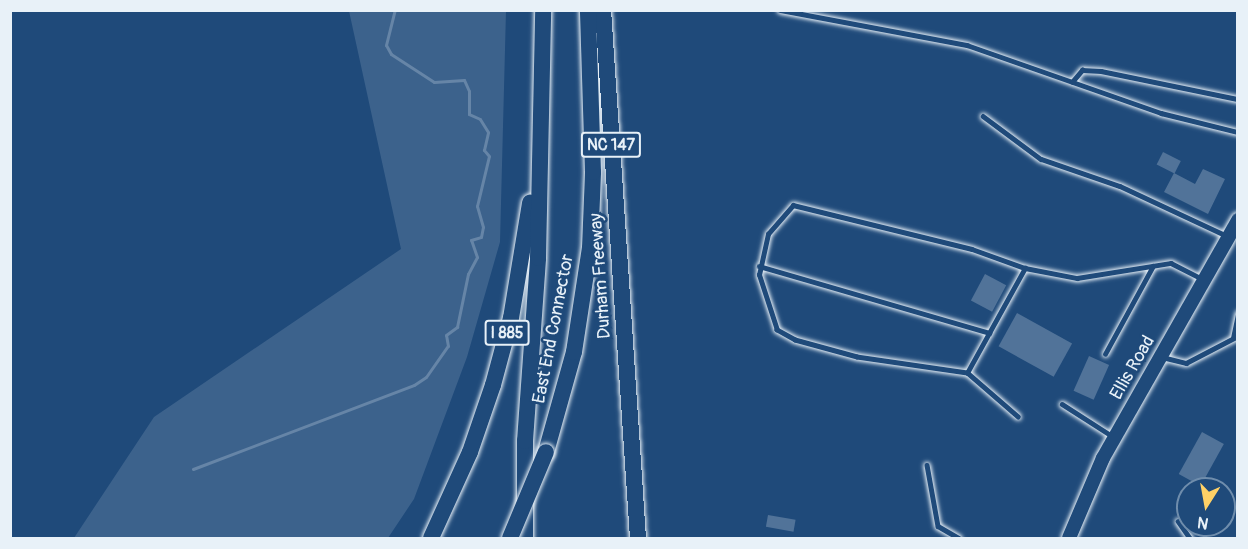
<!DOCTYPE html>
<style>
body{margin:0}
#map{position:relative;width:1248px;height:549px;overflow:hidden;background:#1f4a7a;font-family:Pangolin,sans-serif}
div>[style]{position:absolute}
.green>*{inset:0;background:#3c628c}
.stream>*{height:3px;margin:-1.5px;padding:0 1.5px;transform-origin:1.5px;border-radius:1.5px;background:#6685a7}
.building>*{inset:0;background:#517399;transform-origin:0 0}
.roads{filter:drop-shadow(0 0 2px #e8f1f8) drop-shadow(0 0 2px #e8f1f8)}
.lane>*{height:4.5px;margin:-2.25px;padding:0 2.25px;transform-origin:2.25px;border-radius:2.25px;background:#1f4a7a}
.secondary>*{height:14px;margin:-7px;padding:0 7px;transform-origin:7px;border-radius:7px;background:#1f4a7a}
.highway>*{height:16px;margin:-8px;padding:0 8px;transform-origin:8px;border-radius:8px;background:#1f4a7a}
.bridges{filter:drop-shadow(0 0 2px #e8f1f8) drop-shadow(0 0 2px #e8f1f8)}
.highway-bridge>*{height:16px;margin:-8px;padding:0 8px;transform-origin:8px;border-radius:8px;background:#1f4a7a}
span{translate:-50% -50%;white-space:nowrap;text-align:center;line-height:1.15;-webkit-text-stroke:5px #1f4a7a;paint-order:stroke}
.shield-label span{padding:2px 4px;background:#1f4a7a;border:2px solid;border-radius:4px;-webkit-text-stroke-width:0}
.shield-label{font-size:16px;color:#e8f1f8;font-weight:700}
.street-label{font-size:18px;color:#e8f1f8}
.frame{position:absolute;inset:0;border:12px solid #e8f1f8;pointer-events:none}
.north{position:absolute;left:1176px;top:477px;width:60px;height:60px;box-sizing:border-box;background:#1f4a7a;border:2px solid #6f8dac;border-radius:50%;rotate:191deg;font-size:16px;font-weight:700;line-height:24px;text-align:center;color:#e8f1f8}
.north::after{content:'';display:block;margin:auto;width:21px;height:27px;background:#ffd166;clip-path:polygon(50% 0,100% 100%,50% 72%,0 100%)}
</style>
<div id="map">
<div class="green">
<i style="clip-path:polygon(349px 11px,506px 11px,500px 242px,467px 357px,414px 499px,388px 538px,74px 538px,154px 417px,401px 249px)"></i>
</div>
<div class="stream">
<i style="left:193px;top:469px;width:236px;rotate:-20.8deg"></i>
<i style="left:414px;top:385px;width:14px;rotate:-34deg"></i>
<i style="left:426px;top:377px;width:38px;rotate:-55deg"></i>
<i style="left:448px;top:346px;width:11px;rotate:-100deg"></i>
<i style="left:446px;top:335px;width:14px;rotate:-36deg"></i>
<i style="left:457px;top:327px;width:54px;rotate:-78.3deg"></i>
<i style="left:468px;top:274px;width:19px;rotate:-62deg"></i>
<i style="left:477px;top:257px;width:18px;rotate:-109deg"></i>
<i style="left:471px;top:240px;width:10px;rotate:-17deg"></i>
<i style="left:481px;top:237px;width:10px;rotate:-79deg"></i>
<i style="left:483px;top:227px;width:22px;rotate:-106deg"></i>
<i style="left:477px;top:206px;width:51px;rotate:-76.5deg"></i>
<i style="left:489px;top:156px;width:8px;rotate:-130deg"></i>
<i style="left:484px;top:150px;width:18px;rotate:-77deg"></i>
<i style="left:488px;top:132px;width:15px;rotate:-122deg"></i>
<i style="left:480px;top:119px;width:12px;rotate:-156deg"></i>
<i style="left:469px;top:114px;width:23px;rotate:-90deg"></i>
<i style="left:469px;top:91px;width:12px;rotate:-114deg"></i>
<i style="left:464px;top:80px;width:30px;rotate:176deg"></i>
<i style="left:434px;top:82px;width:51px;rotate:-146.9deg"></i>
<i style="left:391px;top:54px;width:10px;rotate:-119deg"></i>
<i style="left:386px;top:45px;width:36px;rotate:-76deg"></i>
</div>
<div class="building">
<i style="left:1163px;top:152px;width:20px;height:14px;rotate:27deg"></i>
<i style="clip-path:polygon(1203px 169px,1225px 179px,1208px 214px,1164px 192px,1174px 173px,1195px 184px)"></i>
<i style="left:985px;top:274px;width:24px;height:30px;rotate:28deg"></i>
<i style="left:1017px;top:313px;width:63px;height:38px;rotate:29deg"></i>
<i style="left:1089px;top:356px;width:22px;height:38px;rotate:24deg"></i>
<i style="left:1202px;top:432px;width:25px;height:48px;rotate:29deg"></i>
<i style="left:768px;top:515px;width:28px;height:12px;rotate:10deg"></i>
</div>
<div class="roads">
<div class="lane">
<i style="left:780px;top:10px;width:190px;rotate:10.6deg"></i>
<i style="left:967px;top:45px;width:206px;rotate:19.3deg"></i>
<i style="left:1161px;top:113px;width:79px;rotate:13.9deg"></i>
<i style="left:1072px;top:82px;width:16px;rotate:-50deg"></i>
<i style="left:1082px;top:70px;width:19px;rotate:3deg"></i>
<i style="left:1101px;top:71px;width:140px;rotate:11.6deg"></i>
<i style="left:983px;top:116px;width:72px;rotate:36.6deg"></i>
<i style="left:1041px;top:159px;width:83px;rotate:18.9deg"></i>
<i style="left:1120px;top:186px;width:116px;rotate:25deg"></i>
<i style="left:759px;top:266px;width:240px;rotate:16.2deg"></i>
<i style="left:1233px;top:338px;width:25px;rotate:-78deg"></i>
<i style="left:1105px;top:354px;width:100px;rotate:-61.4deg"></i>
<i style="left:1162px;top:357px;width:25px;rotate:14deg"></i>
<i style="left:1186px;top:363px;width:59px;rotate:-27.4deg"></i>
<i style="left:967px;top:373px;width:120px;rotate:-61.1deg"></i>
<i style="left:1062px;top:404px;width:59px;rotate:32.6deg"></i>
<i style="left:1018px;top:417px;width:67px;rotate:-139.2deg"></i>
<i style="left:967px;top:373px;width:111px;rotate:-171.7deg"></i>
<i style="left:857px;top:357px;width:64px;rotate:-164.7deg"></i>
<i style="left:795px;top:340px;width:21px;rotate:-151deg"></i>
<i style="left:777px;top:330px;width:58px;rotate:-108.1deg"></i>
<i style="left:759px;top:275px;width:42px;rotate:-77.6deg"></i>
<i style="left:768px;top:234px;width:38px;rotate:-49deg"></i>
<i style="left:793px;top:205px;width:184px;rotate:13.8deg"></i>
<i style="left:972px;top:249px;width:56px;rotate:19.7deg"></i>
<i style="left:1025px;top:268px;width:53px;rotate:10.9deg"></i>
<i style="left:1077px;top:278px;width:95px;rotate:-9.1deg"></i>
<i style="left:1171px;top:263px;width:34px;rotate:27deg"></i>
<i style="left:927px;top:465px;width:62px;rotate:79.8deg"></i>
<i style="left:938px;top:526px;width:24px;rotate:30deg"></i>
<i style="left:1178px;top:521px;width:21px;rotate:55deg"></i>
</div>
<div class="secondary">
<i style="left:1069px;top:538px;width:87px;rotate:-67deg"></i>
<i style="left:1103px;top:458px;width:274px;rotate:-60.4deg"></i>
</div>
<div class="highway">
<i style="left:603px;top:10px;width:529px;rotate:86.21deg"></i>
<i style="left:546px;top:452px;width:104px;rotate:-74.4deg"></i>
<i style="left:574px;top:352px;width:105px;rotate:-81.3deg"></i>
<i style="left:590px;top:248px;width:76px;rotate:-87.7deg"></i>
<i style="left:593px;top:172px;width:162px;rotate:-91.8deg"></i>
<i style="left:431px;top:538px;width:94px;rotate:-65.6deg"></i>
<i style="left:470px;top:452px;width:71px;rotate:-71.1deg"></i>
<i style="left:493px;top:385px;width:69px;rotate:-75deg"></i>
<i style="left:511px;top:318px;width:117px;rotate:-80.6deg"></i>
<i style="left:525px;top:538px;width:97px;rotate:-90deg"></i>
<i style="left:525px;top:441px;width:183px;rotate:-85.9deg"></i>
<i style="left:538px;top:258px;width:248px;rotate:-88.8deg"></i>
</div>
</div>
<div class="bridges">
<div class="highway-bridge">
<i style="left:510px;top:538px;width:93px;rotate:-67.3deg"></i>
</div>
</div>
<div class="shield-label">
<span style="left:611px;top:145px">NC 147</span>
<span style="left:507px;top:333px">I 885</span>
</div>
<div class="street-label">
<span style="left:601px;top:276px;rotate:-94deg">Durham Freeway</span>
<span style="left:554px;top:329px;rotate:-79deg">East End Connector</span>
<span style="left:1133px;top:368px;rotate:-60deg">Ellis Road</span>
</div>
<div class="frame"></div>
<div class="north">N</div>
</div>
